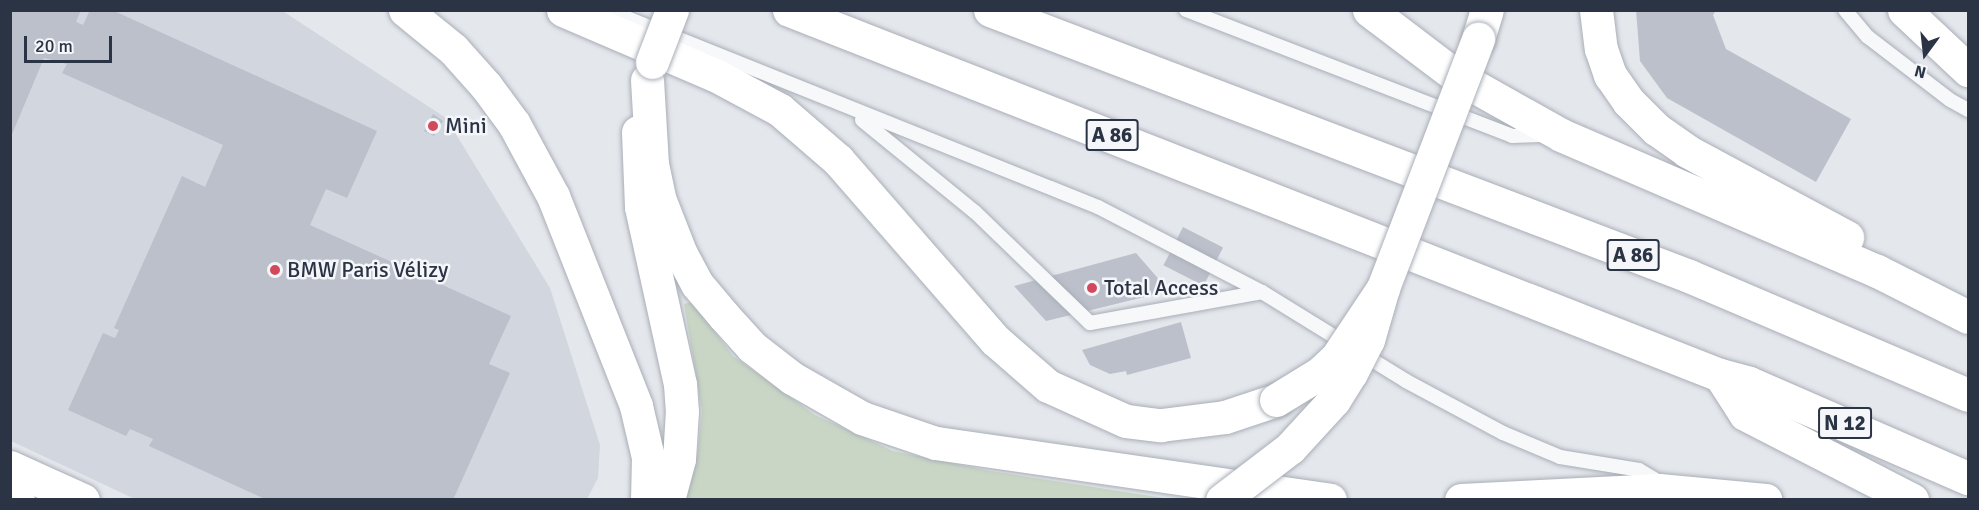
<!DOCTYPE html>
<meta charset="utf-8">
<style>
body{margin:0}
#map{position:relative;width:1979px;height:510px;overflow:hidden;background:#e4e7ec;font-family:Signika,sans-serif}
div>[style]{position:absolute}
.built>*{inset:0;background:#d2d6de}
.green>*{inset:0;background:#c9d6c5}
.building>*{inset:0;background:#bbc0ca;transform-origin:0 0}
.roads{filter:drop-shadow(0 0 2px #a9aeb7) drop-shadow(0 0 2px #a9aeb7)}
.lane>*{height:14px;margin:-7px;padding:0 7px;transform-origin:7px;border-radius:7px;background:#f7f8fa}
.secondary>*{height:33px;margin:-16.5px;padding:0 16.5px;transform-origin:16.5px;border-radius:16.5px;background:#fff}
.highway>*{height:33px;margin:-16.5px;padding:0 16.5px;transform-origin:16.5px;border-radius:16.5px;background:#fff}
.bridges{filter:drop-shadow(0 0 2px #a9aeb7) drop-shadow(0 0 2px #a9aeb7)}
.secondary-bridge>*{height:33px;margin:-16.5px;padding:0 16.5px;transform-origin:16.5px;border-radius:16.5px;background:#fff}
.highway-bridge>*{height:33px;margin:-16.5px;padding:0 16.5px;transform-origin:16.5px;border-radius:16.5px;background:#fff}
.dots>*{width:16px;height:16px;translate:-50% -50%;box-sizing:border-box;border:3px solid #f4f6f9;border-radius:50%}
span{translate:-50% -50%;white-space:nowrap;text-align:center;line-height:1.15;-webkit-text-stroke:5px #f4f6f9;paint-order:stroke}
.shield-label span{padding:2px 4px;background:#f4f6f9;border:2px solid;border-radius:4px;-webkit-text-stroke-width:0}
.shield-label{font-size:21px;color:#2b3445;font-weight:700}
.poi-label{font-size:22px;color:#2b3445}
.left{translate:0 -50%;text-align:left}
.frame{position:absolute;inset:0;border:12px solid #2b3445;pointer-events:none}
.north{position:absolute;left:1895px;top:24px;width:60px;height:60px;-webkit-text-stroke:4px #f4f6f9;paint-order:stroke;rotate:195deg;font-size:16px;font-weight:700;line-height:24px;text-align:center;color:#2b3445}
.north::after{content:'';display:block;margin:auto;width:21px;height:27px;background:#2b3445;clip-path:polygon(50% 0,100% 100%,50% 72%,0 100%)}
.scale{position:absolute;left:24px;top:36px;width:88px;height:27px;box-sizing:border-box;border:3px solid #2b3445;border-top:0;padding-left:8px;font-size:18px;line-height:21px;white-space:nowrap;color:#2b3445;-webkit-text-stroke:4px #f4f6f9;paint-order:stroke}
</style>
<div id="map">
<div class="built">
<i style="clip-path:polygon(281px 10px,446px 118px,550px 288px,600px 445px,598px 478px,587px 499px,137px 500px,11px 441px,11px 11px)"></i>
</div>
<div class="green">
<i style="clip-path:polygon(692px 302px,733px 356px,815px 415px,893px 451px,990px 471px,1164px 498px,685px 499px,698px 452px,702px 411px,684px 304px)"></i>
</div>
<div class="building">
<i style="clip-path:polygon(10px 10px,81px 10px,76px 22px,83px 25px,90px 10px,112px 10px,377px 131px,347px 198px,326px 189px,310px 225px,511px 316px,489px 364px,510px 373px,453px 500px,267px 500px,149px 446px,153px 439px,130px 429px,126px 436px,68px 410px,103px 333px,115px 338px,119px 330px,114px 328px,182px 176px,205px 187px,223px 145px,62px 73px,67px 64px,44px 58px,10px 139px)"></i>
<i style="clip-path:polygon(1636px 10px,1716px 10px,1713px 15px,1726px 49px,1851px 119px,1816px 182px,1667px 98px,1640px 61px)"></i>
<i style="clip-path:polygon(433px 114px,443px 121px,434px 136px,424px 131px)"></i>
<i style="left:1183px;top:227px;width:45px;height:43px;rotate:27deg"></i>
<i style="clip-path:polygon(1136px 253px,1169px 291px,1046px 321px,1014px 286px)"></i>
<i style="clip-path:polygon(1181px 322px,1191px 358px,1127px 375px,1126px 371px,1110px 374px,1090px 365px,1082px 350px)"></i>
</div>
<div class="roads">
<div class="lane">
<i style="left:607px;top:10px;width:529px;rotate:21.86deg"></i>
<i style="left:1098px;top:207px;width:185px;rotate:27.4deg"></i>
<i style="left:1262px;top:292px;width:169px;rotate:31.7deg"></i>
<i style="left:1406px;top:381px;width:110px;rotate:28.2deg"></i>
<i style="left:1503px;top:433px;width:62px;rotate:22.8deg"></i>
<i style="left:1560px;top:457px;width:80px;rotate:9.3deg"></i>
<i style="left:1639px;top:470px;width:23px;rotate:31deg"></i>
<i style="left:1186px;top:10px;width:350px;rotate:21.1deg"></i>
<i style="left:1512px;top:136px;width:35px;rotate:-2deg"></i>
<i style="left:1845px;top:10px;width:35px;rotate:50deg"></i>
<i style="left:1868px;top:37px;width:103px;rotate:37.5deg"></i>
<i style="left:1950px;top:100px;width:21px;rotate:29deg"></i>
<i style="left:862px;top:120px;width:146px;rotate:39.2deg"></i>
<i style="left:975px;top:212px;width:160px;rotate:44deg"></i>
<i style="left:1090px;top:323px;width:175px;rotate:-10.2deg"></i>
</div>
<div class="secondary">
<i style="left:1904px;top:10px;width:88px;rotate:43.2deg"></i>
<i style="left:1478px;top:39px;width:30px;rotate:-73deg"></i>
<i style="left:638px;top:132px;width:75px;rotate:87.7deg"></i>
<i style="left:641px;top:207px;width:181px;rotate:77.6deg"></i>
<i style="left:680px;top:384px;width:27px;rotate:86deg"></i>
<i style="left:682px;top:411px;width:48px;rotate:93.6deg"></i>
<i style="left:679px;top:459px;width:42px;rotate:105deg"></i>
<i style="left:10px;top:467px;width:80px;rotate:24.3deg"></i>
<i style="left:10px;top:496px;width:9px;rotate:27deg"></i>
</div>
<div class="highway">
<i style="left:405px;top:10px;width:62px;rotate:39.1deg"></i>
<i style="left:453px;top:49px;width:50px;rotate:48.3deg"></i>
<i style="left:486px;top:86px;width:47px;rotate:53.6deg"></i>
<i style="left:514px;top:124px;width:82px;rotate:61.6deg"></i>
<i style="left:553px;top:196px;width:226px;rotate:68.4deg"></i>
<i style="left:636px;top:406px;width:52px;rotate:76.8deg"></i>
<i style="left:648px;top:457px;width:43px;rotate:91.3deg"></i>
<i style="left:563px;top:10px;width:165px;rotate:23.2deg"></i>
<i style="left:715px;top:75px;width:74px;rotate:28.3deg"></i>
<i style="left:780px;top:110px;width:77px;rotate:40.8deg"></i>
<i style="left:838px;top:160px;width:239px;rotate:48.9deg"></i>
<i style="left:995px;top:340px;width:70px;rotate:41deg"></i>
<i style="left:1048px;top:386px;width:85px;rotate:24.2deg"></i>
<i style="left:1126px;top:421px;width:35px;rotate:7deg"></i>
<i style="left:1161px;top:425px;width:64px;rotate:-7.1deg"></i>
<i style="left:1225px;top:417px;width:54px;rotate:-18.4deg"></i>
<i style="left:789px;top:10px;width:1000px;rotate:21.41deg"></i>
<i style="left:1720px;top:375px;width:30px;rotate:15deg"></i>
<i style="left:1749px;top:383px;width:239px;rotate:23.5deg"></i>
<i style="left:990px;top:10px;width:748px;rotate:20.83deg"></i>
<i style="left:1689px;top:276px;width:303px;rotate:23.1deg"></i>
<i style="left:1369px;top:10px;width:109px;rotate:37.2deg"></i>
<i style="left:1456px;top:76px;width:120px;rotate:29.3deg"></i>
<i style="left:1561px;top:135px;width:344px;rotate:23.3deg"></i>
<i style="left:1877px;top:271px;width:102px;rotate:26.8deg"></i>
<i style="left:1596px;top:10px;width:39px;rotate:83deg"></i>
<i style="left:1601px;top:49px;width:28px;rotate:71deg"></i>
<i style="left:1610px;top:75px;width:32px;rotate:55deg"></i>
<i style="left:1628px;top:101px;width:40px;rotate:45deg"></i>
<i style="left:1656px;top:129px;width:38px;rotate:35deg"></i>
<i style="left:1687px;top:151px;width:182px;rotate:28.3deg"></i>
<i style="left:647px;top:80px;width:84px;rotate:86.6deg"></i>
<i style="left:652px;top:164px;width:35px;rotate:78deg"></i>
<i style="left:659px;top:198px;width:58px;rotate:68.7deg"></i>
<i style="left:680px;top:252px;width:36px;rotate:62deg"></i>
<i style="left:697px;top:284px;width:42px;rotate:49.8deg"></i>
<i style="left:724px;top:316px;width:42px;rotate:47.9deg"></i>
<i style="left:752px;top:347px;width:51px;rotate:37.8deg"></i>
<i style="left:792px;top:378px;width:81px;rotate:29.7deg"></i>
<i style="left:862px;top:418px;width:78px;rotate:18.7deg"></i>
<i style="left:936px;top:443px;width:398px;rotate:8.2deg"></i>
<i style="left:1720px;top:375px;width:46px;rotate:57.3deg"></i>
<i style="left:1745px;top:414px;width:188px;rotate:27.2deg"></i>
<i style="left:1461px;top:500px;width:198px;rotate:-2.9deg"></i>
<i style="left:1659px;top:490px;width:107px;rotate:5.3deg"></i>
</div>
</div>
<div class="bridges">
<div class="secondary-bridge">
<i style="left:652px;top:62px;width:56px;rotate:-69deg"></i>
<i style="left:1222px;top:500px;width:86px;rotate:-37.4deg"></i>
<i style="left:1290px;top:448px;width:65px;rotate:-47.5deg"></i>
<i style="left:1334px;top:400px;width:32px;rotate:-58deg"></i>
<i style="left:1351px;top:373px;width:37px;rotate:-63deg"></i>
<i style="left:1368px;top:340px;width:54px;rotate:-73.9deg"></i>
<i style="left:1383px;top:288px;width:267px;rotate:-69.1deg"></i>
</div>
<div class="highway-bridge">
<i style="left:1276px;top:400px;width:52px;rotate:-31.5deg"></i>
<i style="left:1320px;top:373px;width:23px;rotate:-43deg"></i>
<i style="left:1337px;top:357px;width:83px;rotate:-56.3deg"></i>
</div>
</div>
<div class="dots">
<i style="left:433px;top:126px;background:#d1495b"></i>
<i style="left:275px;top:270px;background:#d1495b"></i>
<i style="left:1092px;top:288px;background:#d1495b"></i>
</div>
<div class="shield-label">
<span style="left:1112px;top:135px">A 86</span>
<span style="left:1633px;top:255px">A 86</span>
<span style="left:1845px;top:423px">N 12</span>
</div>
<div class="poi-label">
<span class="left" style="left:445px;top:126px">Mini</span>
<span class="left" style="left:287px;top:270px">BMW Paris Vélizy</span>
<span class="left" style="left:1104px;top:288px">Total Access</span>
</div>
<div class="frame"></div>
<div class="north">N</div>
<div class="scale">20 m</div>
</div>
